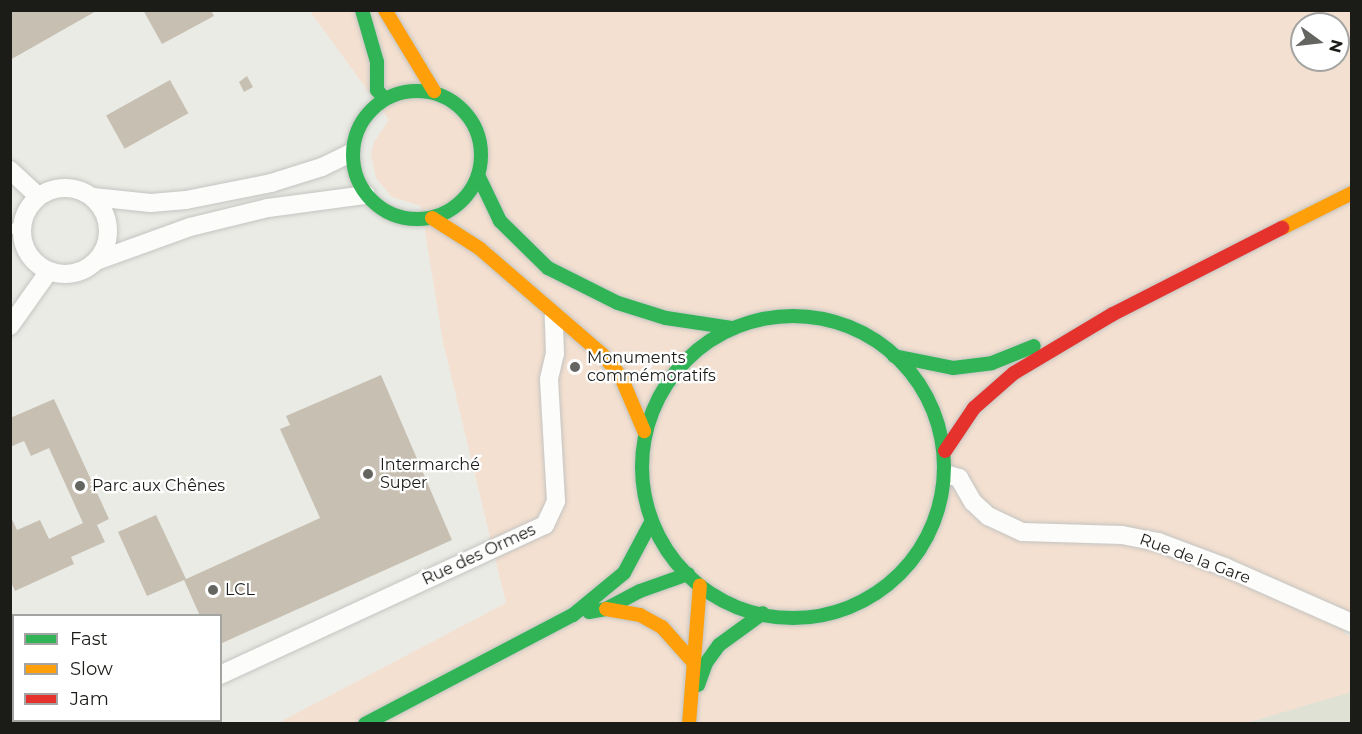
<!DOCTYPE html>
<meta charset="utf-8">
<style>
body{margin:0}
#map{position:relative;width:1362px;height:734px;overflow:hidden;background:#ebebe6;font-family:Montserrat,sans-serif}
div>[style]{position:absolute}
.built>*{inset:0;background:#e0e1d5}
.green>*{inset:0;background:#f4e0d0}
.building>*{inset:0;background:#c7c0b2;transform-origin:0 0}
.roads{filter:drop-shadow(0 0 2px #c4c4c1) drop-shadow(0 0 2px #c4c4c1)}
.lane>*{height:9px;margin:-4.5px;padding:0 4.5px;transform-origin:4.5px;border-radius:4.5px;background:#fcfcfb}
.street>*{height:18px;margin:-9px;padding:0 9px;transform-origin:9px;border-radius:9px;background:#fcfcfb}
.street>.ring{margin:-9px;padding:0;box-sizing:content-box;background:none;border:18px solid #fcfcfb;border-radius:50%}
.fast>*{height:14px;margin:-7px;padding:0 7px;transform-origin:7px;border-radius:7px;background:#30b455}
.fast>.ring{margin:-7px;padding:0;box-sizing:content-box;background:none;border:14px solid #30b455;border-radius:50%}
.slow>*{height:14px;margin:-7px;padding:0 7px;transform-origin:7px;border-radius:7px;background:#ff9f0a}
.jam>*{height:14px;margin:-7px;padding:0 7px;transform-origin:7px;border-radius:7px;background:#e5322d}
.dots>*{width:16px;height:16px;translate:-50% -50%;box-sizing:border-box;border:3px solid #fff;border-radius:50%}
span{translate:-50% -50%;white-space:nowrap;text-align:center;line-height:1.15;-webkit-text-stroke:4.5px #fff;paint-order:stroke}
.poi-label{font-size:16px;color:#1b1c18}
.left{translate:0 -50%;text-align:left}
.street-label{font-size:16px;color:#1b1c18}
.frame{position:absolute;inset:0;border:12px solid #1b1c18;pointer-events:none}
.legend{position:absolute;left:12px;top:614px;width:210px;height:108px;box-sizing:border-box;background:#fff;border:2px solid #a4a4a3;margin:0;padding:8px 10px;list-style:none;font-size:18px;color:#1b1c18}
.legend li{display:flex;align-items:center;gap:12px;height:30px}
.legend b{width:30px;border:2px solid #a4a4a3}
.north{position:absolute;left:1290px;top:12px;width:60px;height:60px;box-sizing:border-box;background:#fff;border:2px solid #a4a4a3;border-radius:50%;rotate:105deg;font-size:16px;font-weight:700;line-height:24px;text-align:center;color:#1b1c18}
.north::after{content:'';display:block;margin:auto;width:21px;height:27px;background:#646460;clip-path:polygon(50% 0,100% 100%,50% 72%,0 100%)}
</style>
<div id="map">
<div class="built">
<i style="clip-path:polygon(1351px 692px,1351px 723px,1243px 723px)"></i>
</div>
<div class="green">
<i style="clip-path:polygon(evenodd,310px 11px,1351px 11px,1352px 617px,1344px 633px,1351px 637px,1351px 692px,1243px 724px,276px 724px,506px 603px,443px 342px,421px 206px,392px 197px,376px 178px,371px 154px,374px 142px,389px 120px,310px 11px,1302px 24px,1338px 24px,1338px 60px,1302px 60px,1302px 24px)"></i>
</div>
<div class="building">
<i style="clip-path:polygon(10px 10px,98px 10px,10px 60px)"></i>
<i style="clip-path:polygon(143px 10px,211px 10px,214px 16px,162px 44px)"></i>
<i style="clip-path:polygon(247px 76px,253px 87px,244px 92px,239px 82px)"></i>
<i style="left:170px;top:80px;width:38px;height:73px;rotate:61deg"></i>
<i style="clip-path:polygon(381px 375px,452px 540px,220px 644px,220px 616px,200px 616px,184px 580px,147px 596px,118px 532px,156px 515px,186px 579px,320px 518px,280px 429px,290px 425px,286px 416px)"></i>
<i style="clip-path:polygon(54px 399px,109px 519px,97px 525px,105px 542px,71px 557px,74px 564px,15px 591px,10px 580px,10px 515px,17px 530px,40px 520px,49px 539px,83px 523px,49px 448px,31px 456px,24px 441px,10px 447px,10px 418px)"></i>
</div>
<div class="roads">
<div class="lane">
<i style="left:10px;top:229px;width:13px;rotate:-23deg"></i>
</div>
<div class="street">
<i style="left:10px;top:170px;width:38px;rotate:43deg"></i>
<i class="ring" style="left:22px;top:188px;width:68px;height:68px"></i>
<i style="left:93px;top:197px;width:58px;rotate:5.9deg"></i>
<i style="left:151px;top:203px;width:35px;rotate:-5deg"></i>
<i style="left:186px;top:200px;width:87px;rotate:-11.3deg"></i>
<i style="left:271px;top:183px;width:53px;rotate:-17.4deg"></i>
<i style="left:322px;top:167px;width:32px;rotate:-26deg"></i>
<i style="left:96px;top:261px;width:100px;rotate:-19.9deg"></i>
<i style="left:190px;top:227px;width:80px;rotate:-13.7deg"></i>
<i style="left:268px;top:208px;width:99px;rotate:-7.6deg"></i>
<i style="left:10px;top:326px;width:67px;rotate:-54.7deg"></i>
<i style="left:946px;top:474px;width:14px;rotate:17deg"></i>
<i style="left:959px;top:478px;width:28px;rotate:60deg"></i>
<i style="left:973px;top:502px;width:21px;rotate:43deg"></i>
<i style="left:988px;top:516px;width:38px;rotate:25deg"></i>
<i style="left:1023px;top:532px;width:99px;rotate:1.7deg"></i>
<i style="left:1122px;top:535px;width:37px;rotate:11deg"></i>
<i style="left:1158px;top:542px;width:72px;rotate:20.5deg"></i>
<i style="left:1225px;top:567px;width:139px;rotate:23.8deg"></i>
<i style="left:10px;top:664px;width:8px;rotate:60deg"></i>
<i style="left:220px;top:675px;width:358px;rotate:-24.8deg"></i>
<i style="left:545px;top:525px;width:26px;rotate:-65deg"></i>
<i style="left:556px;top:501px;width:122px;rotate:-93.3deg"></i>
<i style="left:549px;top:379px;width:26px;rotate:-77deg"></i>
<i style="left:555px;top:354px;width:38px;rotate:-92deg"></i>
<i style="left:36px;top:720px;width:4px;rotate:76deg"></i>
<i style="left:117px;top:724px;width:7px;rotate:-34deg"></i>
</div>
<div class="fast">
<i style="left:362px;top:10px;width:54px;rotate:73.9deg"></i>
<i style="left:377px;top:62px;width:28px;rotate:90deg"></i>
<i style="left:377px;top:90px;width:11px;rotate:49deg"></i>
<i class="ring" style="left:353px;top:91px;width:114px;height:114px"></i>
<i style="left:478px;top:175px;width:51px;rotate:64.4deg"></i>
<i style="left:500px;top:221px;width:67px;rotate:44.4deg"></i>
<i style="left:548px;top:268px;width:78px;rotate:26.6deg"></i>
<i style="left:618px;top:303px;width:50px;rotate:17.4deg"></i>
<i style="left:666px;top:318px;width:68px;rotate:8.5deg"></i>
<i class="ring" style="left:642px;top:316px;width:288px;height:288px"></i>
<i style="left:894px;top:356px;width:60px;rotate:11.5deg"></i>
<i style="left:953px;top:368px;width:39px;rotate:-7deg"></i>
<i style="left:992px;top:363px;width:45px;rotate:-22deg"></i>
<i style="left:589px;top:612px;width:17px;rotate:-10deg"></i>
<i style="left:606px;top:609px;width:38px;rotate:-28deg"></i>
<i style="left:640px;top:591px;width:51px;rotate:-19.5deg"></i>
<i style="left:698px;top:685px;width:23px;rotate:-70deg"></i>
<i style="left:706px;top:663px;width:22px;rotate:-54deg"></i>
<i style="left:719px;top:645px;width:54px;rotate:-36deg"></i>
<i style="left:365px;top:724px;width:235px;rotate:-27.7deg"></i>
<i style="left:573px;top:615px;width:66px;rotate:-39.5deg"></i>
<i style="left:624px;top:573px;width:55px;rotate:-62deg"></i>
</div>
<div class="slow">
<i style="left:385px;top:10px;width:95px;rotate:58.8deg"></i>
<i style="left:432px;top:218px;width:56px;rotate:32.6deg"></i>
<i style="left:479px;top:248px;width:162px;rotate:40.8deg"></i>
<i style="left:602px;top:354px;width:30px;rotate:50deg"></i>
<i style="left:621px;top:377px;width:59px;rotate:66.9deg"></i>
<i style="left:1282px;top:228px;width:78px;rotate:-26.6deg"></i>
<i style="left:606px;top:609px;width:35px;rotate:10deg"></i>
<i style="left:640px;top:615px;width:25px;rotate:29deg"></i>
<i style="left:662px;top:627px;width:47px;rotate:48.5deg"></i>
<i style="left:689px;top:724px;width:139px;rotate:-85.5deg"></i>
</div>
<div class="jam">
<i style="left:945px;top:451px;width:52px;rotate:-56deg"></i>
<i style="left:974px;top:408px;width:53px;rotate:-41.2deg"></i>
<i style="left:1014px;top:373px;width:115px;rotate:-30.8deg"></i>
<i style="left:1113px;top:314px;width:190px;rotate:-27deg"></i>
</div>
</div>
<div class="dots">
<i style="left:575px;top:367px;background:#646460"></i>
<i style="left:368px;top:474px;background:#646460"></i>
<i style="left:80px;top:486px;background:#646460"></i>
<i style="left:213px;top:590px;background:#646460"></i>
</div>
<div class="poi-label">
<span class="left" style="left:587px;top:367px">Monuments<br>commémoratifs</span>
<span class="left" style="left:380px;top:474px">Intermarché<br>Super</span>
<span class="left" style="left:92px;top:486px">Parc aux Chênes</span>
<span class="left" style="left:225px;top:590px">LCL</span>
</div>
<div class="street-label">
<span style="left:479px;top:555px;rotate:-25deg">Rue des Ormes</span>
<span style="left:1195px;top:559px;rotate:20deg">Rue de la Gare</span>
</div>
<div class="frame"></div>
<ul class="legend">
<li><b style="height:8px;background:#30b455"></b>Fast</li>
<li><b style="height:8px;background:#ff9f0a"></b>Slow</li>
<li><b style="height:8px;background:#e5322d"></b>Jam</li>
</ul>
<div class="north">N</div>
</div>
